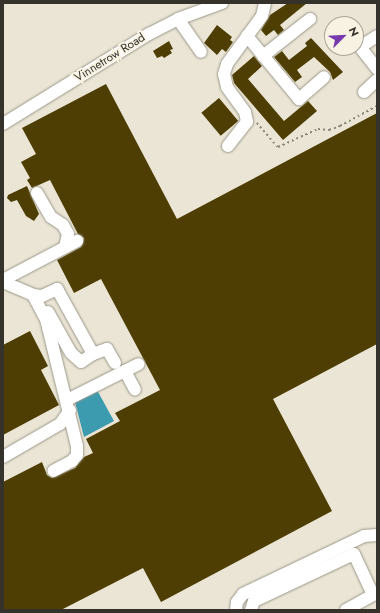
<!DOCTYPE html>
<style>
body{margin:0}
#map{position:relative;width:380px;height:613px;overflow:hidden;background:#eae5d4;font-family:Jost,sans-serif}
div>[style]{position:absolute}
.water>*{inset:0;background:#3c9baf}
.building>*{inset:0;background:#4e3e03;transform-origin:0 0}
.path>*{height:1.5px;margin-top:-0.75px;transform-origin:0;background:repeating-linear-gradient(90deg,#8a867b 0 2px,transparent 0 5px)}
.roads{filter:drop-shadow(0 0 1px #9c9789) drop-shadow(0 0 1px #9c9789)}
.minor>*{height:12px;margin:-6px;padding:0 6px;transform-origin:6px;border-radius:6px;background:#fff}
span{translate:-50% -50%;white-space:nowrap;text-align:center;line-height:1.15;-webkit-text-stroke:4px #f7f2e2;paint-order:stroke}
.street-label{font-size:12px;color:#35322c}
.frame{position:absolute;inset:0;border:4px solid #35322c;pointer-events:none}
.north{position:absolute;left:324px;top:16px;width:40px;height:40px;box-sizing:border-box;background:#f7f2e2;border:1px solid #a9a599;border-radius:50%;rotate:66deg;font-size:11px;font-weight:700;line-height:16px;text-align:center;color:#35322c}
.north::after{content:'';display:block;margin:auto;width:14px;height:18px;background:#7639ae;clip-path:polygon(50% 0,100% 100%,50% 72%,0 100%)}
</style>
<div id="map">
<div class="water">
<i style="clip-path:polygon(97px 390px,114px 421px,84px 437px,75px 402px)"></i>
</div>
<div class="building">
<i style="clip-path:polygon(288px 3px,307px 3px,280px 25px,284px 30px,278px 35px,274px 30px,266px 36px,261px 30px,270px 15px)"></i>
<i style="clip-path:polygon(217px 25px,232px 37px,230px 40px,233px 42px,226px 52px,222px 49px,217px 55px,204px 43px)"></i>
<i style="clip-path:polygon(311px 38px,343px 72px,333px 80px,330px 72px,314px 57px,297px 70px,302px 77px,295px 82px,274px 57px,282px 51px,289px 60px,307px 46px,305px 43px)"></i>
<i style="clip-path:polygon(169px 41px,173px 49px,170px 50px,172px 53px,164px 58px,162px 56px,157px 58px,153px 51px)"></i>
<i style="clip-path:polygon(254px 56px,262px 66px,248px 79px,284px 121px,308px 101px,317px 111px,283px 140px,234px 83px,232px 75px)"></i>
<i style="clip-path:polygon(106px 84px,177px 219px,377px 113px,377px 344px,273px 399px,332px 511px,161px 602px,143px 568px,61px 610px,3px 610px,3px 482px,42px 462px,47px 475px,52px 478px,75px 468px,84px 457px,93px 453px,86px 439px,120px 421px,115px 413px,160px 390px,101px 279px,74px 293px,57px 260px,81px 247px,84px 238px,78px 234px,50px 180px,32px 188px,27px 180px,30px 178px,21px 162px,36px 154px,22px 128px)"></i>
<i style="left:219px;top:98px;width:30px;height:23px;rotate:50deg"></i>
<i style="clip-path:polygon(27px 186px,39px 214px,34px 221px,26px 216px,17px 200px,11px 202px,7px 198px,8px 195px)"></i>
<i style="clip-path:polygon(30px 331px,48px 366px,41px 370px,59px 405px,3px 435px,3px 345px)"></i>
</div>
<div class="path">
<i style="left:257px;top:123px;width:32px;rotate:49deg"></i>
<i style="left:278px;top:147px;width:44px;rotate:-24.2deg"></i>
<i style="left:318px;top:129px;width:11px;rotate:5deg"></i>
<i style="left:329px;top:130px;width:12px;rotate:-20deg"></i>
<i style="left:340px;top:126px;width:42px;rotate:-28.4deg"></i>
</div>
<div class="roads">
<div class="minor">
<i style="left:178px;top:19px;width:40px;rotate:55.1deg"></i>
<i style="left:247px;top:36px;width:82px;rotate:50.5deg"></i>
<i style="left:299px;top:99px;width:33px;rotate:-41deg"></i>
<i style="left:377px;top:36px;width:20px;rotate:147deg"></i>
<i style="left:360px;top:47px;width:28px;rotate:52deg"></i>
<i style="left:263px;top:56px;width:60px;rotate:-38.2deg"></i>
<i style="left:364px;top:92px;width:18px;rotate:-43deg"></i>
<i style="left:3px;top:124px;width:172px;rotate:-31.7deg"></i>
<i style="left:149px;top:34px;width:33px;rotate:-27deg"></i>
<i style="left:178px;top:19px;width:47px;rotate:-20deg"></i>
<i style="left:228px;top:146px;width:31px;rotate:-52deg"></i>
<i style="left:247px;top:122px;width:10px;rotate:-101deg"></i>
<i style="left:245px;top:112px;width:31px;rotate:-126deg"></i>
<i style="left:227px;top:87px;width:13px;rotate:-103deg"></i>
<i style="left:224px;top:74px;width:10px;rotate:-73deg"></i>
<i style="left:227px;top:64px;width:59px;rotate:-53.9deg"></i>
<i style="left:262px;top:16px;width:13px;rotate:-77deg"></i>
<i style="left:37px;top:193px;width:28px;rotate:60deg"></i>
<i style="left:51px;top:217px;width:14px;rotate:34deg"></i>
<i style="left:63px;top:225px;width:10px;rotate:61deg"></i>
<i style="left:68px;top:234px;width:13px;rotate:103deg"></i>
<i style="left:3px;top:280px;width:84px;rotate:-27.8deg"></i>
<i style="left:3px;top:282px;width:33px;rotate:23deg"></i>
<i style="left:33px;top:295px;width:27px;rotate:62deg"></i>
<i style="left:46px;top:319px;width:131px;rotate:76.3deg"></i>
<i style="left:77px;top:446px;width:9px;rotate:90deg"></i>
<i style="left:77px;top:455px;width:8px;rotate:130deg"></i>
<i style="left:72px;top:461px;width:21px;rotate:152deg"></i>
<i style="left:33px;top:295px;width:9px;rotate:6deg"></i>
<i style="left:42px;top:296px;width:17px;rotate:-25deg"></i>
<i style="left:57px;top:289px;width:74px;rotate:61deg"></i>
<i style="left:93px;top:354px;width:14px;rotate:146deg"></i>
<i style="left:81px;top:362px;width:13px;rotate:-138deg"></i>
<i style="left:71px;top:353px;width:47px;rotate:-119.3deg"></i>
<i style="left:93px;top:354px;width:15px;rotate:-20deg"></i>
<i style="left:107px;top:349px;width:16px;rotate:60deg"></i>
<i style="left:125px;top:371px;width:21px;rotate:62deg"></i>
<i style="left:67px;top:400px;width:80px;rotate:-26.6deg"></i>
<i style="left:3px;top:457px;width:66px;rotate:-30.1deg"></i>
<i style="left:60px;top:424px;width:17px;rotate:-54deg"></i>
<i style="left:236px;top:610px;width:8px;rotate:-83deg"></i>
<i style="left:237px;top:602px;width:10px;rotate:-53deg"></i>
<i style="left:243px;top:594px;width:134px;rotate:-25.6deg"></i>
<i style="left:364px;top:536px;width:13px;rotate:-4deg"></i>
<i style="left:251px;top:610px;width:9px;rotate:-72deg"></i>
<i style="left:254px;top:601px;width:110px;rotate:-25.2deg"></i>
<i style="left:354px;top:554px;width:45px;rotate:65.1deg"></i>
<i style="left:373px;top:595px;width:31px;rotate:151deg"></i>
</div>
</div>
<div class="street-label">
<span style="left:110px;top:58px;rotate:-32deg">Vinnetrow Road</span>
</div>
<div class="frame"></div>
<div class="north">N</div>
</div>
